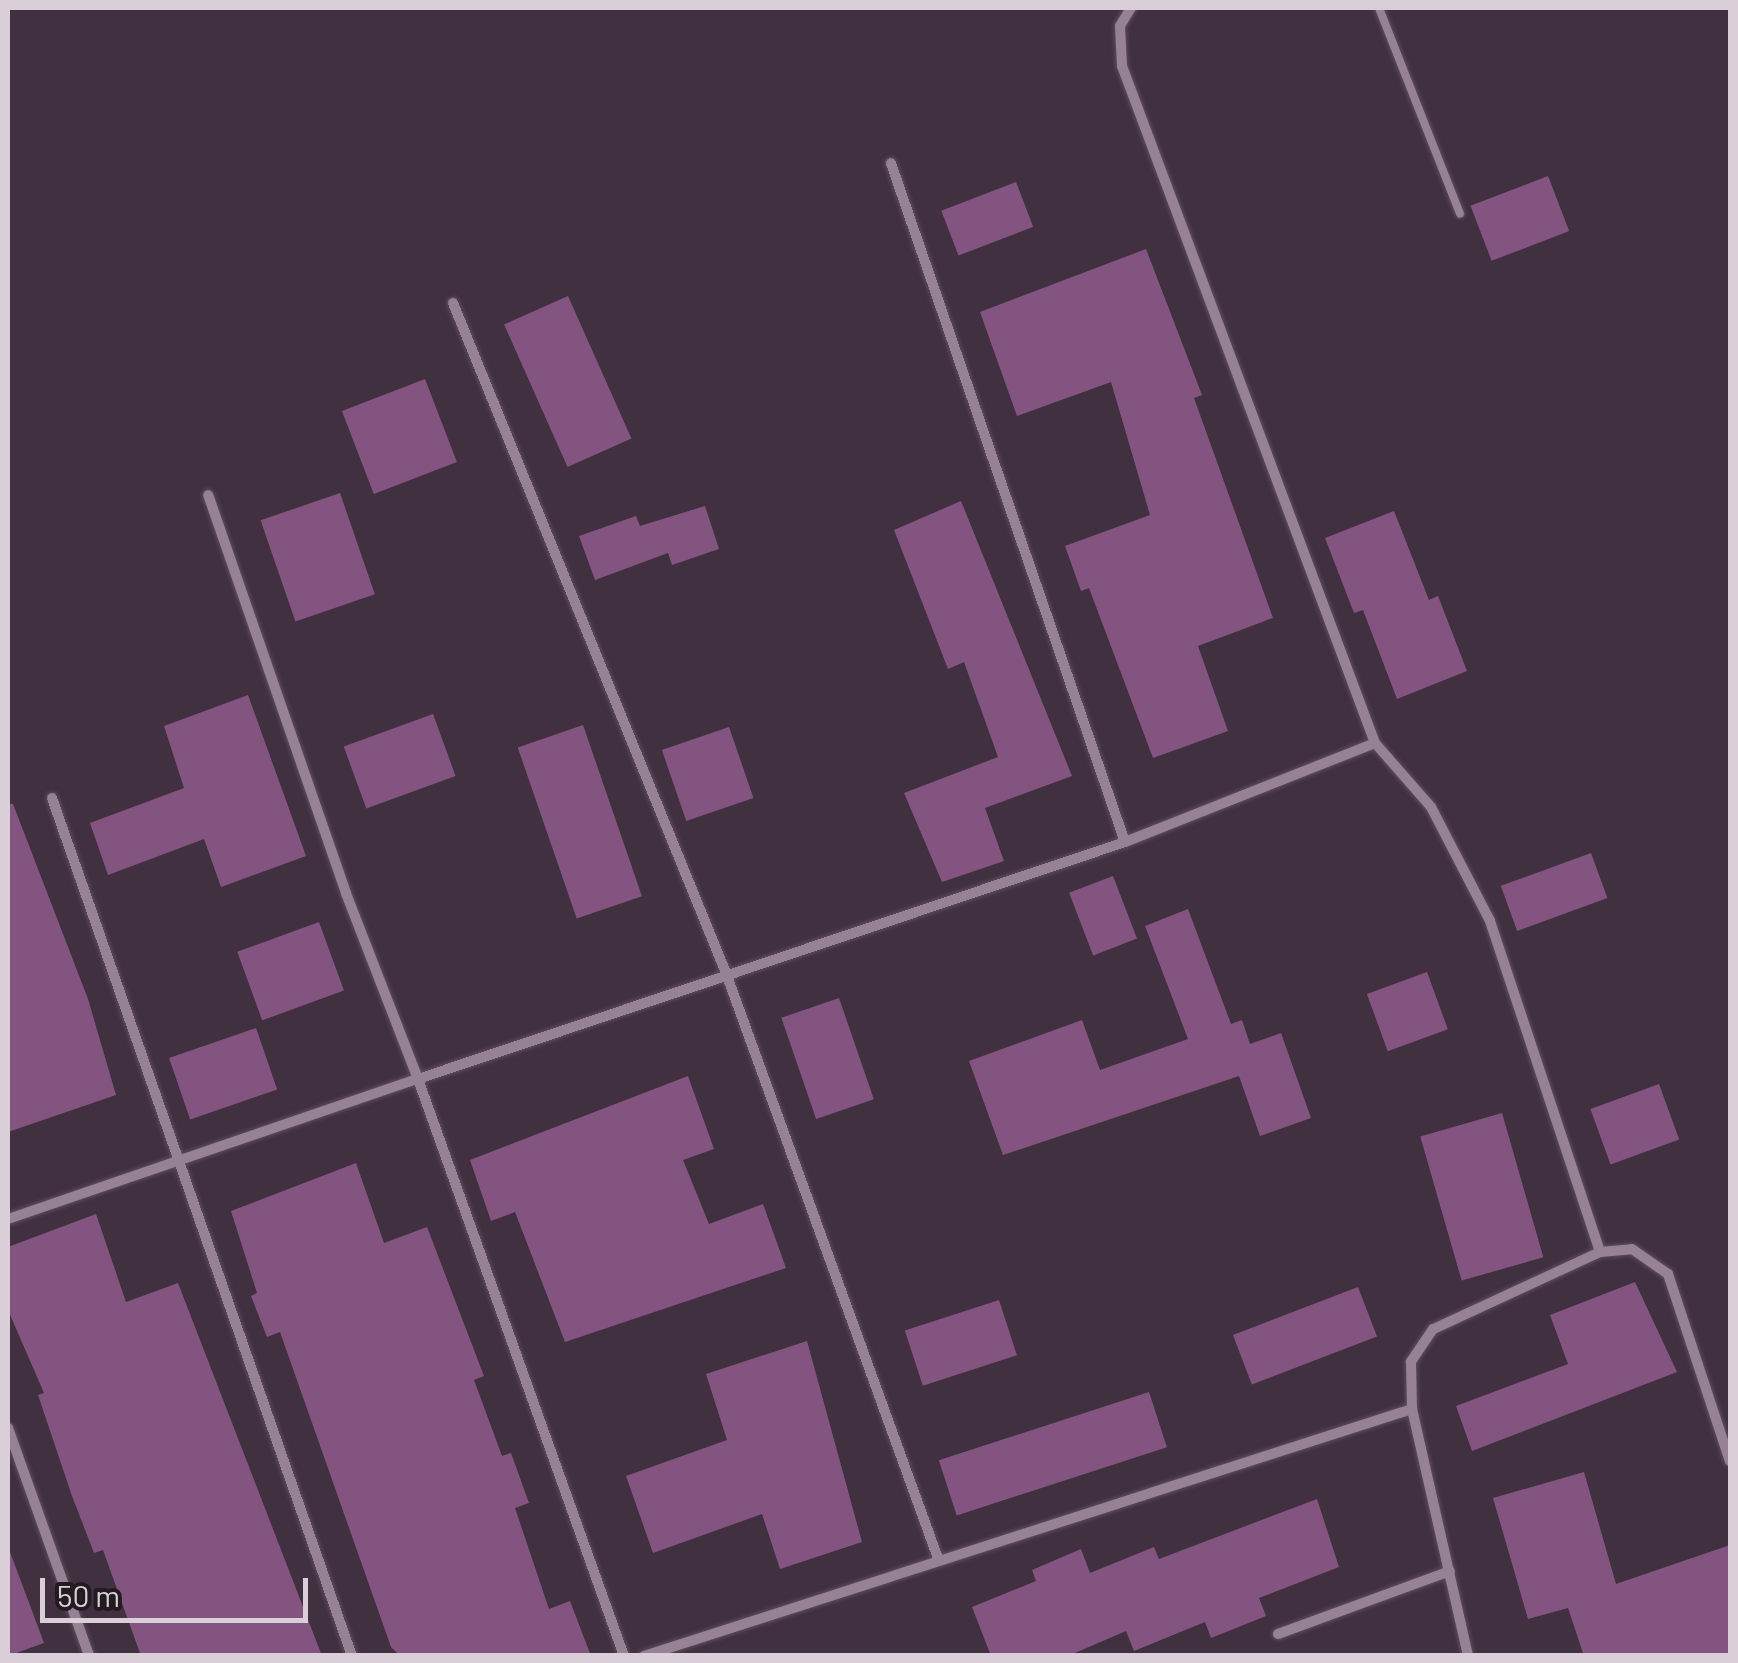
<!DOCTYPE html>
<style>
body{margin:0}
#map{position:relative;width:1738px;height:1663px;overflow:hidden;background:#41303f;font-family:Barlow,sans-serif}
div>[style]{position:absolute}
.building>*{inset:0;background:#845481;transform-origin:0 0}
.roads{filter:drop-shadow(0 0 2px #5d4e5c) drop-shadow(0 0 2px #5d4e5c)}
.service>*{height:8px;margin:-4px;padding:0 4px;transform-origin:4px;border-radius:4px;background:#968294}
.minor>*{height:10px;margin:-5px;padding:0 5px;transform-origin:5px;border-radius:5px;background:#968294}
span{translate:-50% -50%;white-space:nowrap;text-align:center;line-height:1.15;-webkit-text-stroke:8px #231b22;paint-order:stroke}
.frame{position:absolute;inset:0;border:10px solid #dacfd9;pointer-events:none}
.scale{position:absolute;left:40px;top:1578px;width:268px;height:45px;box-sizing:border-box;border:5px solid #dacfd9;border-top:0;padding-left:12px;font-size:30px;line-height:35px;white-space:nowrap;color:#dacfd9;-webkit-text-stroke:8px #231b22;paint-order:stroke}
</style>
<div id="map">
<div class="building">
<i style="left:1548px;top:176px;width:59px;height:83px;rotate:69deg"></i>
<i style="left:1016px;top:182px;width:48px;height:80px;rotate:69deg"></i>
<i style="clip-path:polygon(1146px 249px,1202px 395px,1194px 398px,1273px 618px,1198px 646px,1228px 731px,1153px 758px,1089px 588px,1081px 591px,1065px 546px,1150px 515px,1111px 382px,1017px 416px,980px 312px)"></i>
<i style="left:568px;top:296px;width:156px;height:70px;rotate:66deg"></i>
<i style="left:425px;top:379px;width:89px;height:89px;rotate:69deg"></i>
<i style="left:340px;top:493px;width:107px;height:84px;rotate:71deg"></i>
<i style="clip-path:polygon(961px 501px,1072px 776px,985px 808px,1004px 861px,942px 882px,904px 793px,998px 757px,964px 662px,948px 669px,894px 530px)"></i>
<i style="clip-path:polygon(705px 506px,719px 549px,672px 565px,668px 553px,595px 580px,579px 536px,636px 516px,640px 526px)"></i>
<i style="clip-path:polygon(1394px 511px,1429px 600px,1438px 596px,1467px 671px,1397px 699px,1363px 610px,1354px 613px,1325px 538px)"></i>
<i style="clip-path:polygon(248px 695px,306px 856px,221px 887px,204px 839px,108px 875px,90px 823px,184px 788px,164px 726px)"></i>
<i style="left:433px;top:714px;width:66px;height:95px;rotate:70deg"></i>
<i style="left:583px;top:725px;width:181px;height:69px;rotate:71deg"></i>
<i style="left:729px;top:727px;width:75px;height:71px;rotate:71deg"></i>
<i style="clip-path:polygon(8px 804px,13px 804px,88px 999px,116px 1095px,8px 1132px)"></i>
<i style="left:1591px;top:853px;width:48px;height:96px;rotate:70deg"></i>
<i style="left:1113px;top:876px;width:67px;height:47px;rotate:69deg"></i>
<i style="clip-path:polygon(1188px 909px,1231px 1024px,1242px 1020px,1250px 1044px,1281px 1033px,1311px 1118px,1260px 1136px,1239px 1076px,1003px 1155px,969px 1061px,1082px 1020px,1100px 1070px,1188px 1039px,1145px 926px)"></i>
<i style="left:319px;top:922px;width:73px;height:87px;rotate:70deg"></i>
<i style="left:1427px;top:972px;width:61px;height:64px;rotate:70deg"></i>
<i style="left:839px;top:998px;width:107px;height:61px;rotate:71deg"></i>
<i style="left:256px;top:1028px;width:65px;height:92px;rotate:71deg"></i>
<i style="clip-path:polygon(688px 1076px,714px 1149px,683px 1160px,709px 1224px,763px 1204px,786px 1268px,565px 1342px,515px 1212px,491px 1221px,470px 1160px)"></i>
<i style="left:1659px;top:1084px;width:59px;height:73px;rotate:70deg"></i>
<i style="left:1502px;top:1113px;width:150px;height:85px;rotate:74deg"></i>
<i style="clip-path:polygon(356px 1163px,384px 1243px,427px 1227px,484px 1376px,474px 1380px,502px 1456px,511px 1453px,529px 1503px,515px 1508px,549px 1609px,570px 1601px,591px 1656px,400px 1656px,391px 1647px,280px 1332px,267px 1337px,251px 1296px,257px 1293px,231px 1211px)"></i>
<i style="clip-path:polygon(96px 1214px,126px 1302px,178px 1283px,322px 1656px,141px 1656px,103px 1550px,94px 1553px,72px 1496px,38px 1395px,44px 1393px,8px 1310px,8px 1247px)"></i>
<i style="clip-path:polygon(1635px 1282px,1677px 1372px,1472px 1451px,1456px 1406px,1568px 1364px,1550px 1315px)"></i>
<i style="left:1358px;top:1287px;width:53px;height:134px;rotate:69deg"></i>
<i style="left:999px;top:1300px;width:58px;height:99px;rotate:72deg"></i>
<i style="clip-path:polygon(807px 1341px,862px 1542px,780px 1569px,762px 1514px,653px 1553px,626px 1476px,727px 1440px,706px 1374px)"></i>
<i style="left:1149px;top:1392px;width:58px;height:221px;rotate:72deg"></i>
<i style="clip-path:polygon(1584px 1472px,1616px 1584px,1730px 1545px,1730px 1656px,1584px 1656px,1568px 1608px,1528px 1619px,1493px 1498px)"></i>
<i style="clip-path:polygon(1317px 1499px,1339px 1567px,1259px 1598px,1266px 1616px,1211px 1638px,1205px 1622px,1134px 1651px,1126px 1631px,1068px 1656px,991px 1656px,972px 1607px,1036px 1581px,1032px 1570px,1081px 1549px,1090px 1573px,1154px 1547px,1159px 1559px)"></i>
<i style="clip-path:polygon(10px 1552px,44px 1643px,8px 1656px,8px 1553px)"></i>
</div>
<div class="roads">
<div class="service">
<i style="left:1379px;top:8px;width:221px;rotate:68.5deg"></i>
</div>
<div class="minor">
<i style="left:453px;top:303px;width:723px;rotate:67.83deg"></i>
<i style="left:726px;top:973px;width:625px;rotate:70.09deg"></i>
<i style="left:1375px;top:743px;width:85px;rotate:48.8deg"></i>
<i style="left:1431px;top:807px;width:128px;rotate:62.6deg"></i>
<i style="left:1490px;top:921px;width:349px;rotate:71.6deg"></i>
<i style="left:1600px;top:1252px;width:184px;rotate:155.2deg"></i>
<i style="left:1433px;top:1329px;width:40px;rotate:124deg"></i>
<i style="left:1411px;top:1362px;width:47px;rotate:88.8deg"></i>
<i style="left:1412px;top:1409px;width:253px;rotate:77.2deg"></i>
<i style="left:52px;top:798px;width:909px;rotate:70.73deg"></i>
<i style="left:1125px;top:842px;width:269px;rotate:-21.6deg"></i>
<i style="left:1375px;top:743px;width:723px;rotate:-110.49deg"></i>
<i style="left:1122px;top:66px;width:40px;rotate:-92.9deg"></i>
<i style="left:1120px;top:26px;width:21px;rotate:-59deg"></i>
<i style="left:8px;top:1219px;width:433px;rotate:-18.9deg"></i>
<i style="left:418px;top:1079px;width:199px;rotate:-111.2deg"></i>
<i style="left:346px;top:893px;width:421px;rotate:-109.1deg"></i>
<i style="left:1600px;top:1252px;width:32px;rotate:-5deg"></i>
<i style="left:1632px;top:1249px;width:44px;rotate:34.8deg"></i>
<i style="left:1668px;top:1274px;width:197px;rotate:71.7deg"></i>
<i style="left:8px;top:1428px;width:242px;rotate:70.4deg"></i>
<i style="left:1278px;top:1634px;width:183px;rotate:-20.1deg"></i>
<i style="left:624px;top:1656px;width:613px;rotate:-109.65deg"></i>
<i style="left:418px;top:1079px;width:746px;rotate:-18.53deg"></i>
<i style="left:1125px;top:842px;width:718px;rotate:-109.02deg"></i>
<i style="left:644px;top:1656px;width:807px;rotate:-17.83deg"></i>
</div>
</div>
<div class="frame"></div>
<div class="scale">50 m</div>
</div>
